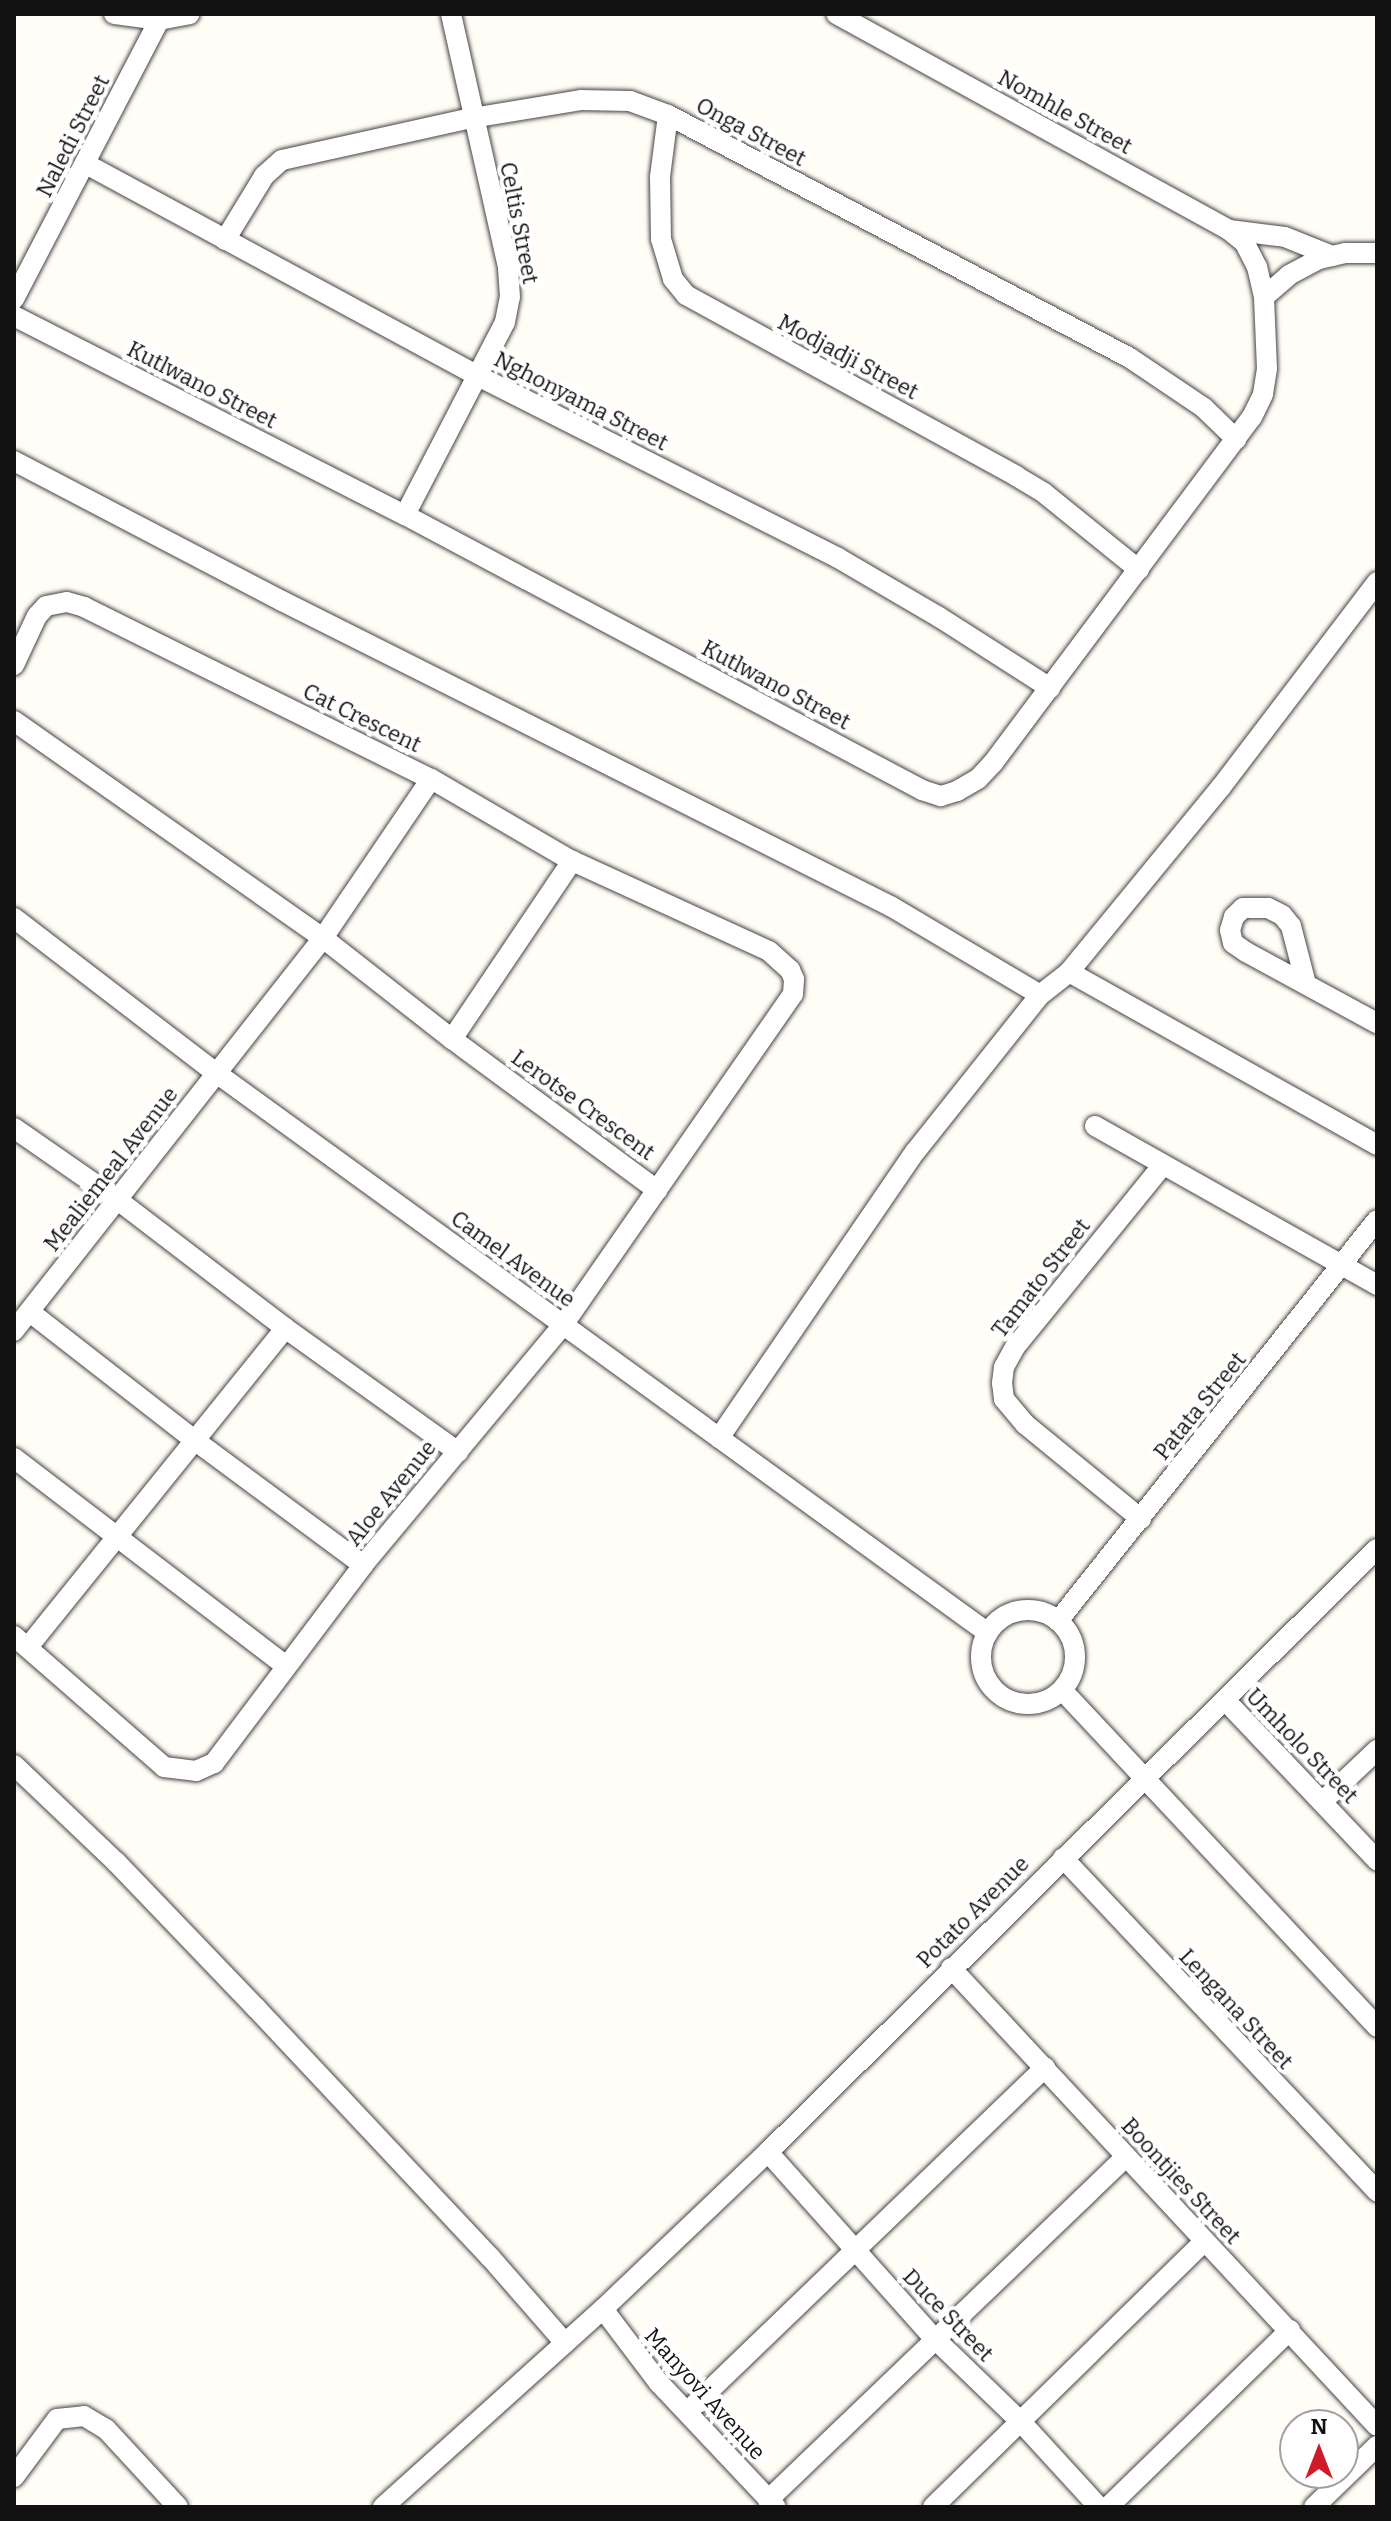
<!DOCTYPE html>
<style>
body{margin:0}
#map{position:relative;width:1391px;height:2521px;overflow:hidden;background:#fffdf5;font-family:Bitter,serif}
div>[style]{position:absolute}
.roads{filter:drop-shadow(0 0 2px #444) drop-shadow(0 0 2px #444)}
.minor>*{height:20px;margin:-10px;padding:0 10px;transform-origin:10px;border-radius:10px;background:#fff}
.minor>.ring{margin:-10px;padding:0;box-sizing:content-box;background:none;border:20px solid #fff;border-radius:50%}
span{translate:-50% -50%;white-space:nowrap;text-align:center;line-height:1.15;-webkit-text-stroke:8px #fff;paint-order:stroke}
.street-label{font-size:22px;color:#111}
.frame{position:absolute;inset:0;border:16px solid #111;pointer-events:none}
.north{position:absolute;left:1279px;top:2409px;width:80px;height:80px;box-sizing:border-box;background:#fff;border:2px solid #a0a0a0;border-radius:50%;rotate:0deg;font-size:22px;font-weight:700;line-height:32px;text-align:center;color:#111}
.north::after{content:'';display:block;margin:auto;width:28px;height:36px;background:#cf1b27;clip-path:polygon(50% 0,100% 100%,50% 72%,0 100%)}
</style>
<div id="map">
<div class="roads">
<div class="minor">
<i style="left:114px;top:14px;width:45px;rotate:7.6deg"></i>
<i style="left:668px;top:115px;width:63px;rotate:97.4deg"></i>
<i style="left:660px;top:177px;width:62px;rotate:89.1deg"></i>
<i style="left:661px;top:239px;width:42px;rotate:73.3deg"></i>
<i style="left:673px;top:279px;width:21px;rotate:51deg"></i>
<i style="left:686px;top:295px;width:376px;rotate:28.7deg"></i>
<i style="left:1016px;top:476px;width:33px;rotate:31deg"></i>
<i style="left:1044px;top:493px;width:122px;rotate:39deg"></i>
<i style="left:86px;top:164px;width:446px;rotate:28.4deg"></i>
<i style="left:478px;top:376px;width:403px;rotate:26.8deg"></i>
<i style="left:838px;top:558px;width:117px;rotate:30.3deg"></i>
<i style="left:939px;top:617px;width:132px;rotate:32.6deg"></i>
<i style="left:1229px;top:230px;width:56px;rotate:7.1deg"></i>
<i style="left:1285px;top:237px;width:51px;rotate:22deg"></i>
<i style="left:225px;top:240px;width:75px;rotate:-58.6deg"></i>
<i style="left:264px;top:176px;width:24px;rotate:-42deg"></i>
<i style="left:282px;top:160px;width:195px;rotate:-12.5deg"></i>
<i style="left:472px;top:118px;width:110px;rotate:-9.4deg"></i>
<i style="left:581px;top:100px;width:49px;rotate:1.2deg"></i>
<i style="left:630px;top:101px;width:40px;rotate:20.2deg"></i>
<i style="left:668px;top:115px;width:522px;rotate:27.74deg"></i>
<i style="left:1130px;top:358px;width:89px;rotate:34deg"></i>
<i style="left:1204px;top:408px;width:45px;rotate:44.1deg"></i>
<i style="left:1264px;top:297px;width:33px;rotate:-41deg"></i>
<i style="left:1289px;top:275px;width:34px;rotate:-28deg"></i>
<i style="left:1319px;top:259px;width:27px;rotate:-13deg"></i>
<i style="left:1345px;top:253px;width:32px"></i>
<i style="left:14px;top:299px;width:314px;rotate:-62.5deg"></i>
<i style="left:159px;top:20px;width:31px;rotate:-11deg"></i>
<i style="left:14px;top:316px;width:439px;rotate:27deg"></i>
<i style="left:405px;top:515px;width:586px;rotate:28.01deg"></i>
<i style="left:922px;top:790px;width:20px;rotate:18deg"></i>
<i style="left:941px;top:796px;width:17px;rotate:-17deg"></i>
<i style="left:957px;top:791px;width:24px;rotate:-30deg"></i>
<i style="left:978px;top:779px;width:22px;rotate:-47deg"></i>
<i style="left:993px;top:763px;width:432px;rotate:-53.2deg"></i>
<i style="left:1252px;top:417px;width:25px;rotate:-64deg"></i>
<i style="left:1263px;top:394px;width:25px;rotate:-81deg"></i>
<i style="left:1267px;top:369px;width:72px;rotate:-92.4deg"></i>
<i style="left:1264px;top:297px;width:31px;rotate:-103deg"></i>
<i style="left:1257px;top:267px;width:27px;rotate:-117deg"></i>
<i style="left:1245px;top:243px;width:21px;rotate:-141deg"></i>
<i style="left:1229px;top:230px;width:448px;rotate:-151.2deg"></i>
<i style="left:14px;top:461px;width:302px;rotate:27.6deg"></i>
<i style="left:282px;top:601px;width:682px;rotate:26.64deg"></i>
<i style="left:892px;top:907px;width:172px;rotate:30.7deg"></i>
<i style="left:405px;top:515px;width:217px;rotate:-62.6deg"></i>
<i style="left:505px;top:322px;width:25px;rotate:-79deg"></i>
<i style="left:510px;top:297px;width:30px;rotate:-94deg"></i>
<i style="left:508px;top:267px;width:259px;rotate:-102.7deg"></i>
<i style="left:14px;top:665px;width:54px;rotate:-64.9deg"></i>
<i style="left:37px;top:616px;width:13px;rotate:-48deg"></i>
<i style="left:46px;top:606px;width:21px;rotate:-11deg"></i>
<i style="left:67px;top:602px;width:18px;rotate:16deg"></i>
<i style="left:84px;top:607px;width:387px;rotate:26.4deg"></i>
<i style="left:431px;top:779px;width:192px;rotate:124.2deg"></i>
<i style="left:323px;top:938px;width:500px;rotate:128.2deg"></i>
<i style="left:14px;top:721px;width:378px;rotate:35.1deg"></i>
<i style="left:323px;top:938px;width:164px;rotate:38.1deg"></i>
<i style="left:452px;top:1039px;width:255px;rotate:36.4deg"></i>
<i style="left:14px;top:918px;width:253px;rotate:37.5deg"></i>
<i style="left:215px;top:1072px;width:955px;rotate:35.97deg"></i>
<i style="left:1069px;top:972px;width:353px;rotate:29.3deg"></i>
<i style="left:1306px;top:984px;width:60px;rotate:-104.5deg"></i>
<i style="left:1291px;top:926px;width:14px;rotate:-129deg"></i>
<i style="left:1282px;top:915px;width:16px;rotate:-153deg"></i>
<i style="left:1268px;top:908px;width:25px;rotate:180deg"></i>
<i style="left:1243px;top:908px;width:13px;rotate:135deg"></i>
<i style="left:1234px;top:917px;width:14px;rotate:107deg"></i>
<i style="left:1230px;top:930px;width:13px;rotate:77deg"></i>
<i style="left:1233px;top:943px;width:16px;rotate:35deg"></i>
<i style="left:1246px;top:952px;width:149px;rotate:28.5deg"></i>
<i style="left:452px;top:1039px;width:215px;rotate:-56deg"></i>
<i style="left:1095px;top:1126px;width:324px;rotate:29.4deg"></i>
<i style="left:14px;top:1128px;width:128px;rotate:34.8deg"></i>
<i style="left:119px;top:1201px;width:209px;rotate:37.4deg"></i>
<i style="left:285px;top:1328px;width:213px;rotate:35.6deg"></i>
<i style="left:30px;top:1312px;width:207px;rotate:37.9deg"></i>
<i style="left:193px;top:1439px;width:212px;rotate:36.5deg"></i>
<i style="left:719px;top:1438px;width:347px;rotate:-55.6deg"></i>
<i style="left:915px;top:1152px;width:201px;rotate:-51.5deg"></i>
<i style="left:1040px;top:995px;width:37px;rotate:-38deg"></i>
<i style="left:1069px;top:972px;width:239px;rotate:-50.6deg"></i>
<i style="left:1221px;top:787px;width:258px;rotate:-52.7deg"></i>
<i style="left:14px;top:1458px;width:342px;rotate:37.4deg"></i>
<i style="left:1141px;top:1519px;width:150px;rotate:-140.7deg"></i>
<i style="left:1025px;top:1424px;width:33px;rotate:-130deg"></i>
<i style="left:1004px;top:1399px;width:16px;rotate:-97deg"></i>
<i style="left:1002px;top:1383px;width:16px;rotate:-83deg"></i>
<i style="left:1004px;top:1367px;width:23px;rotate:-61deg"></i>
<i style="left:1015px;top:1347px;width:233px;rotate:-50.9deg"></i>
<i class="ring" style="left:981px;top:1610px;width:74px;height:74px"></i>
<i style="left:1058px;top:1621px;width:512px;rotate:-51.5deg"></i>
<i style="left:14px;top:1636px;width:199px;rotate:41.1deg"></i>
<i style="left:164px;top:1767px;width:32px;rotate:7deg"></i>
<i style="left:196px;top:1771px;width:20px;rotate:-24deg"></i>
<i style="left:214px;top:1763px;width:248px;rotate:-53deg"></i>
<i style="left:363px;top:1565px;width:312px;rotate:-50.2deg"></i>
<i style="left:563px;top:1325px;width:403px;rotate:-55.2deg"></i>
<i style="left:793px;top:994px;width:15px;rotate:-86deg"></i>
<i style="left:794px;top:979px;width:10px;rotate:-114deg"></i>
<i style="left:790px;top:970px;width:28px;rotate:-138deg"></i>
<i style="left:769px;top:951px;width:217px;rotate:-155.4deg"></i>
<i style="left:572px;top:861px;width:163px;rotate:-149.8deg"></i>
<i style="left:28px;top:1647px;width:410px;rotate:-51.1deg"></i>
<i style="left:1062px;top:1690px;width:461px;rotate:46.9deg"></i>
<i style="left:1225px;top:1700px;width:221px;rotate:46.5deg"></i>
<i style="left:14px;top:1765px;width:141px;rotate:43.6deg"></i>
<i style="left:116px;top:1862px;width:202px;rotate:46.2deg"></i>
<i style="left:256px;top:2008px;width:342px;rotate:46.8deg"></i>
<i style="left:490px;top:2257px;width:114px;rotate:48.9deg"></i>
<i style="left:1322px;top:1802px;width:76px;rotate:-43.4deg"></i>
<i style="left:1063px;top:1858px;width:458px;rotate:46.7deg"></i>
<i style="left:951px;top:1968px;width:625px;rotate:47.07deg"></i>
<i style="left:768px;top:2152px;width:249px;rotate:48.3deg"></i>
<i style="left:934px;top:2338px;width:121px;rotate:44deg"></i>
<i style="left:1021px;top:2422px;width:115px;rotate:47.5deg"></i>
<i style="left:603px;top:2309px;width:93px;rotate:52.9deg"></i>
<i style="left:659px;top:2383px;width:170px;rotate:46.7deg"></i>
<i style="left:687px;top:2412px;width:497px;rotate:-43.9deg"></i>
<i style="left:14px;top:2477px;width:72px;rotate:-53.4deg"></i>
<i style="left:57px;top:2419px;width:27px;rotate:-6deg"></i>
<i style="left:84px;top:2416px;width:26px;rotate:31deg"></i>
<i style="left:106px;top:2429px;width:106px;rotate:47.3deg"></i>
<i style="left:768px;top:2500px;width:494px;rotate:-43.8deg"></i>
<i style="left:383px;top:2507px;width:296px;rotate:-42deg"></i>
<i style="left:603px;top:2309px;width:228px;rotate:-43.6deg"></i>
<i style="left:768px;top:2152px;width:857px;rotate:-44.72deg"></i>
<i style="left:933px;top:2507px;width:380px;rotate:-44.4deg"></i>
<i style="left:1108px;top:2507px;width:254px;rotate:-44.2deg"></i>
<i style="left:1314px;top:2507px;width:88px;rotate:-44.1deg"></i>
</div>
</div>
<div class="street-label">
<span style="left:1065px;top:112px;rotate:29deg">Nomhle Street</span>
<span style="left:751px;top:132px;rotate:28deg">Onga Street</span>
<span style="left:73px;top:136px;rotate:-63deg">Naledi Street</span>
<span style="left:519px;top:223px;rotate:79deg">Celtis Street</span>
<span style="left:848px;top:357px;rotate:28deg">Modjadji Street</span>
<span style="left:202px;top:385px;rotate:27deg">Kutlwano Street</span>
<span style="left:581px;top:401px;rotate:27deg">Nghonyama Street</span>
<span style="left:776px;top:685px;rotate:28deg">Kutlwano Street</span>
<span style="left:362px;top:718px;rotate:26deg">Cat Crescent</span>
<span style="left:583px;top:1105px;rotate:36deg">Lerotse Crescent</span>
<span style="left:111px;top:1169px;rotate:-52deg">Mealiemeal Avenue</span>
<span style="left:513px;top:1259px;rotate:36deg">Camel Avenue</span>
<span style="left:1041px;top:1278px;rotate:-52deg">Tamato Street</span>
<span style="left:1200px;top:1406px;rotate:-51deg">Patata Street</span>
<span style="left:391px;top:1493px;rotate:-51deg">Aloe Avenue</span>
<span style="left:1302px;top:1746px;rotate:46deg">Umholo Street</span>
<span style="left:973px;top:1912px;rotate:-45deg">Potato Avenue</span>
<span style="left:1236px;top:2009px;rotate:47deg">Lengana Street</span>
<span style="left:1181px;top:2181px;rotate:47deg">Boontjies Street</span>
<span style="left:948px;top:2315px;rotate:46deg">Duce Street</span>
<span style="left:705px;top:2394px;rotate:48deg">Manyovi Avenue</span>
</div>
<div class="frame"></div>
<div class="north">N</div>
</div>
